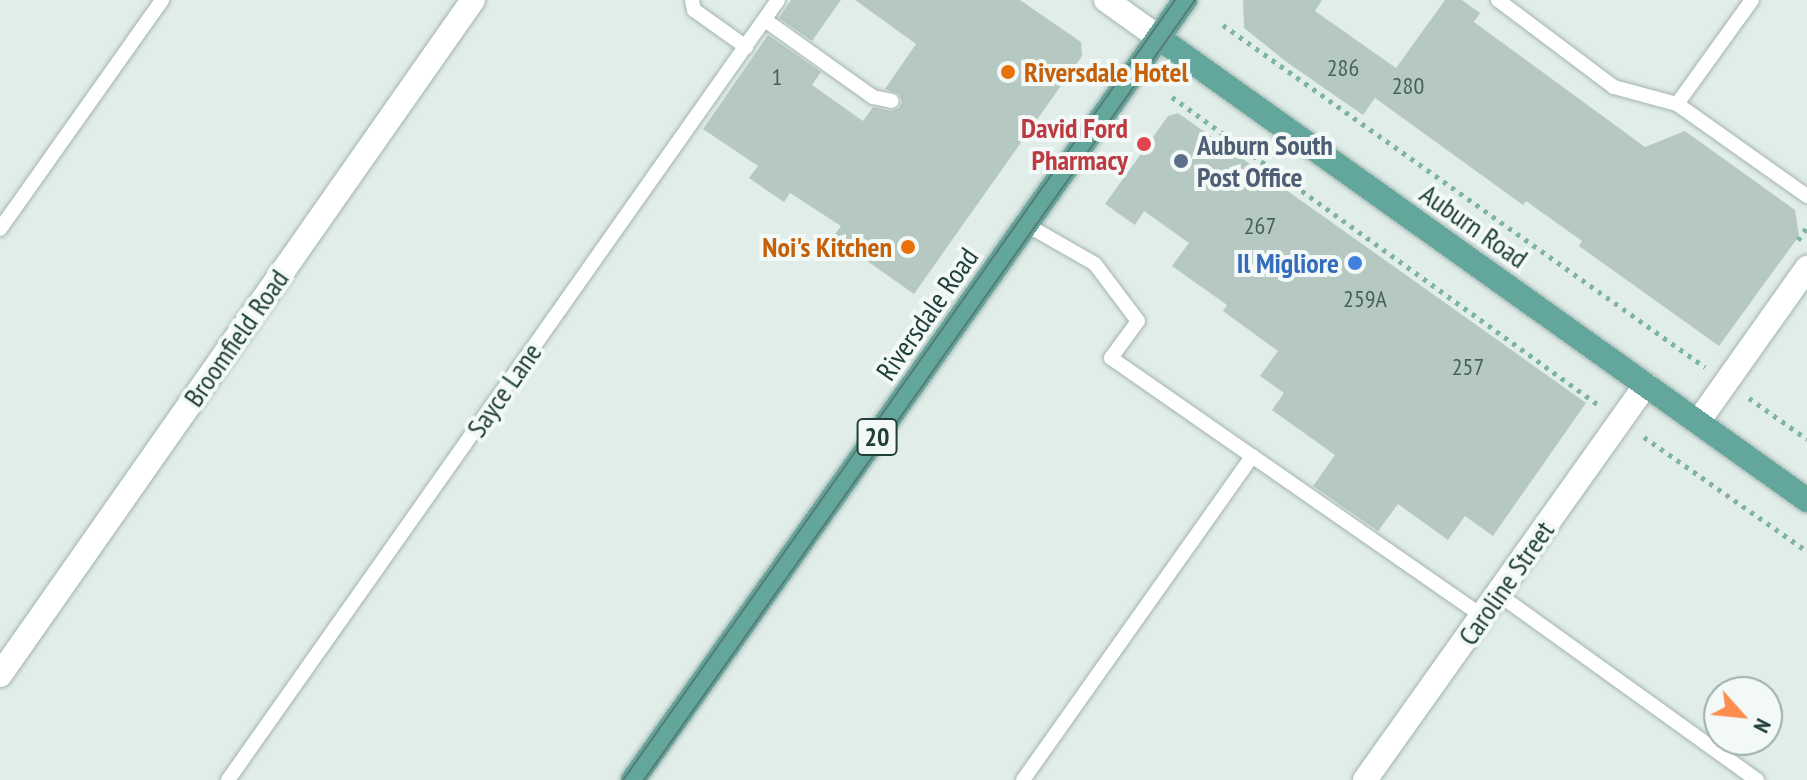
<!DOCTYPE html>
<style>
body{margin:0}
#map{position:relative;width:1807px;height:780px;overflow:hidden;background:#e1ede9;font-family:"PT Sans Narrow",sans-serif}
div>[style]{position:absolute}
.building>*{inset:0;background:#b6c8c2}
.path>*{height:5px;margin-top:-2.5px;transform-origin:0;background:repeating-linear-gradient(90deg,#7fb3a8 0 4px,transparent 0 10px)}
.roads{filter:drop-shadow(0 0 2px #a3b5b1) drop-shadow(0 0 2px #a3b5b1)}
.lane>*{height:14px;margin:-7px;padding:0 7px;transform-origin:7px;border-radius:7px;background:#fff}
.street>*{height:24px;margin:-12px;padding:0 12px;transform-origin:12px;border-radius:12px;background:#fff}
.secondary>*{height:24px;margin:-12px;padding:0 12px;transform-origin:12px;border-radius:12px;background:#fff}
.primary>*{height:24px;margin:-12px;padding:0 12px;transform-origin:12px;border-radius:12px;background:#62a69c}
.tram>*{height:2px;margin:-1px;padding:0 1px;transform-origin:1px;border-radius:1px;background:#5a7b75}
.dots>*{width:22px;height:22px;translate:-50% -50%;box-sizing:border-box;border:4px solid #f2f9f6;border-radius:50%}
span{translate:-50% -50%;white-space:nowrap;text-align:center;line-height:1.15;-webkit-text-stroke:8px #f2f9f6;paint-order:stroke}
.number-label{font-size:24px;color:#46615c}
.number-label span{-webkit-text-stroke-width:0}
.shield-label span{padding:2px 6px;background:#f2f9f6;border:2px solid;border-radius:6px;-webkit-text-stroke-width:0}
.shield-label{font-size:26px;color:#203f3a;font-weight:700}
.food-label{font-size:28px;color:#c56008;font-weight:700}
.left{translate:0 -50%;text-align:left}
.right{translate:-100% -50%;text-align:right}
.health-label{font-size:28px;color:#be3a42;font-weight:700}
.service-label{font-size:28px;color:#4e5e75;font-weight:700}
.street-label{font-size:28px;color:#203f3a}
.shop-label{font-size:28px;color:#366cbe;font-weight:700}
.north{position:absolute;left:1703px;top:676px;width:80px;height:80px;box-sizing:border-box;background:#f2f9f6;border:2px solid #9eafab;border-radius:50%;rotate:117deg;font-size:22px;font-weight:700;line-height:32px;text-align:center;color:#203f3a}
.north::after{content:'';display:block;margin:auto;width:28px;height:36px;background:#fd8c4f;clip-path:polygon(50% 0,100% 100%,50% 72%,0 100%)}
</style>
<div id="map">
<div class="building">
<i style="clip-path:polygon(791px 0,841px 0,812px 41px,779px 18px)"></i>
<i style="clip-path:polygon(855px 0,1020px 0,1081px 42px,1082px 56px,914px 294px,833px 237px,841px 226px,790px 193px,784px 202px,749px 178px,758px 166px,703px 129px,768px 35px,821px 72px,812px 85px,863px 121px,873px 107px,891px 111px,899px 108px,902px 102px,899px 94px,885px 89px,916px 44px)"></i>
<i style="clip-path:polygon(1243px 0,1322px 0,1315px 11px,1396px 68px,1445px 0,1462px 0,1480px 13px,1474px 22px,1645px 147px,1685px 131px,1795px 210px,1799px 236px,1719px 346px,1579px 246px,1582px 241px,1526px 201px,1523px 205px,1375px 98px,1363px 115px,1288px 63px,1244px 28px)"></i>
<i style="clip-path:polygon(1178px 113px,1586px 403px,1493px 536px,1465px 516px,1448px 540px,1398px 504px,1378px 531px,1313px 486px,1335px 455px,1272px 410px,1284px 393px,1260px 376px,1278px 351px,1223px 311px,1227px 305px,1172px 266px,1189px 243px,1144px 211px,1135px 225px,1105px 204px,1168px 116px)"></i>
</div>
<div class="path">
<i style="left:1223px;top:25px;width:591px;rotate:35.36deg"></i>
<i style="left:1172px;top:97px;width:528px;rotate:35.83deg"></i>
<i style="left:1798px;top:240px;width:16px;rotate:-55deg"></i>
<i style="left:1749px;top:398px;width:71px;rotate:35.3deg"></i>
<i style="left:1644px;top:437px;width:199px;rotate:35deg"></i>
</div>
<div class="roads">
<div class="lane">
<i style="left:692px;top:0;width:10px;rotate:79deg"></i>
<i style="left:694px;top:10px;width:64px;rotate:35.4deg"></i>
<i style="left:1498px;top:0;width:145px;rotate:36.9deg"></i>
<i style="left:1614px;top:87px;width:65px;rotate:15.1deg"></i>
<i style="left:1677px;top:104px;width:159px;rotate:35.3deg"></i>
<i style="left:765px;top:20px;width:133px;rotate:35.5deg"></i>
<i style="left:873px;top:97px;width:19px;rotate:12deg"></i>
<i style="left:1677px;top:104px;width:128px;rotate:-54.2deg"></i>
<i style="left:1027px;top:225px;width:78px;rotate:29.8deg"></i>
<i style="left:1095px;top:264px;width:71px;rotate:53deg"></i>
<i style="left:1138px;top:321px;width:46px;rotate:126.1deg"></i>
<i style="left:1111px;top:358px;width:172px;rotate:34.8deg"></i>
<i style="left:0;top:229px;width:281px;rotate:-54.7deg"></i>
<i style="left:1498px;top:594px;width:319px;rotate:35.7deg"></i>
<i style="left:228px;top:780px;width:954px;rotate:-54.81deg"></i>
<i style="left:1023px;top:780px;width:397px;rotate:-54.7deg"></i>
<i style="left:1252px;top:456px;width:280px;rotate:34.8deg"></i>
</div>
<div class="street">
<i style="left:1698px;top:422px;width:189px;rotate:-54.7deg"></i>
<i style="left:0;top:675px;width:824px;rotate:-54.98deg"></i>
<i style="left:1365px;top:780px;width:485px;rotate:-54.6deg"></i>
</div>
<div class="secondary">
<i style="left:1106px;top:0;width:65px;rotate:35.6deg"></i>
</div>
<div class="primary">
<i style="left:1159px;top:38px;width:796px;rotate:35.49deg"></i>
<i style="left:633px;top:780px;width:956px;rotate:-54.71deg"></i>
</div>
</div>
<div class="tram">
<i style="left:623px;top:780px;width:956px;rotate:-54.71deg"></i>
<i style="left:644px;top:780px;width:955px;rotate:-54.76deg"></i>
</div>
<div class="dots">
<i style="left:1008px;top:72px;background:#e8710a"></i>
<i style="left:1144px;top:144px;background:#e0444e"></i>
<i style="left:1181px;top:161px;background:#5c6f8a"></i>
<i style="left:908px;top:247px;background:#e8710a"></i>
<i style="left:1355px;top:263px;background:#3f7fe0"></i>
</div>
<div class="number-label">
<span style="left:1343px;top:68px">286</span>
<span style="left:777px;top:77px">1</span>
<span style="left:1408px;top:86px">280</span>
<span style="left:1260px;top:226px">267</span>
<span style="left:1365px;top:299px">259A</span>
<span style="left:1468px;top:367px">257</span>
</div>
<div class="shield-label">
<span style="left:877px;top:437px">20</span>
</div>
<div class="food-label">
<span class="left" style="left:1024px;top:72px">Riversdale Hotel</span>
<span class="right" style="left:892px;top:247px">Noi's Kitchen</span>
</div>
<div class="health-label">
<span class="right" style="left:1128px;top:144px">David Ford<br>Pharmacy</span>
</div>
<div class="service-label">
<span class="left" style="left:1197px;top:161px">Auburn South<br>Post Office</span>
</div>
<div class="street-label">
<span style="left:1474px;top:226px;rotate:35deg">Auburn Road</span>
<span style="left:927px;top:314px;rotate:-55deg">Riversdale Road</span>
<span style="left:236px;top:338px;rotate:-55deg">Broomfield Road</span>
<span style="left:504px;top:390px;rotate:-55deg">Sayce Lane</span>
<span style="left:1506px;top:583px;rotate:-55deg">Caroline Street</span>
</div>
<div class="shop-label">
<span class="right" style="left:1339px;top:263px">Il Migliore</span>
</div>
<div class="north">N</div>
</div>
